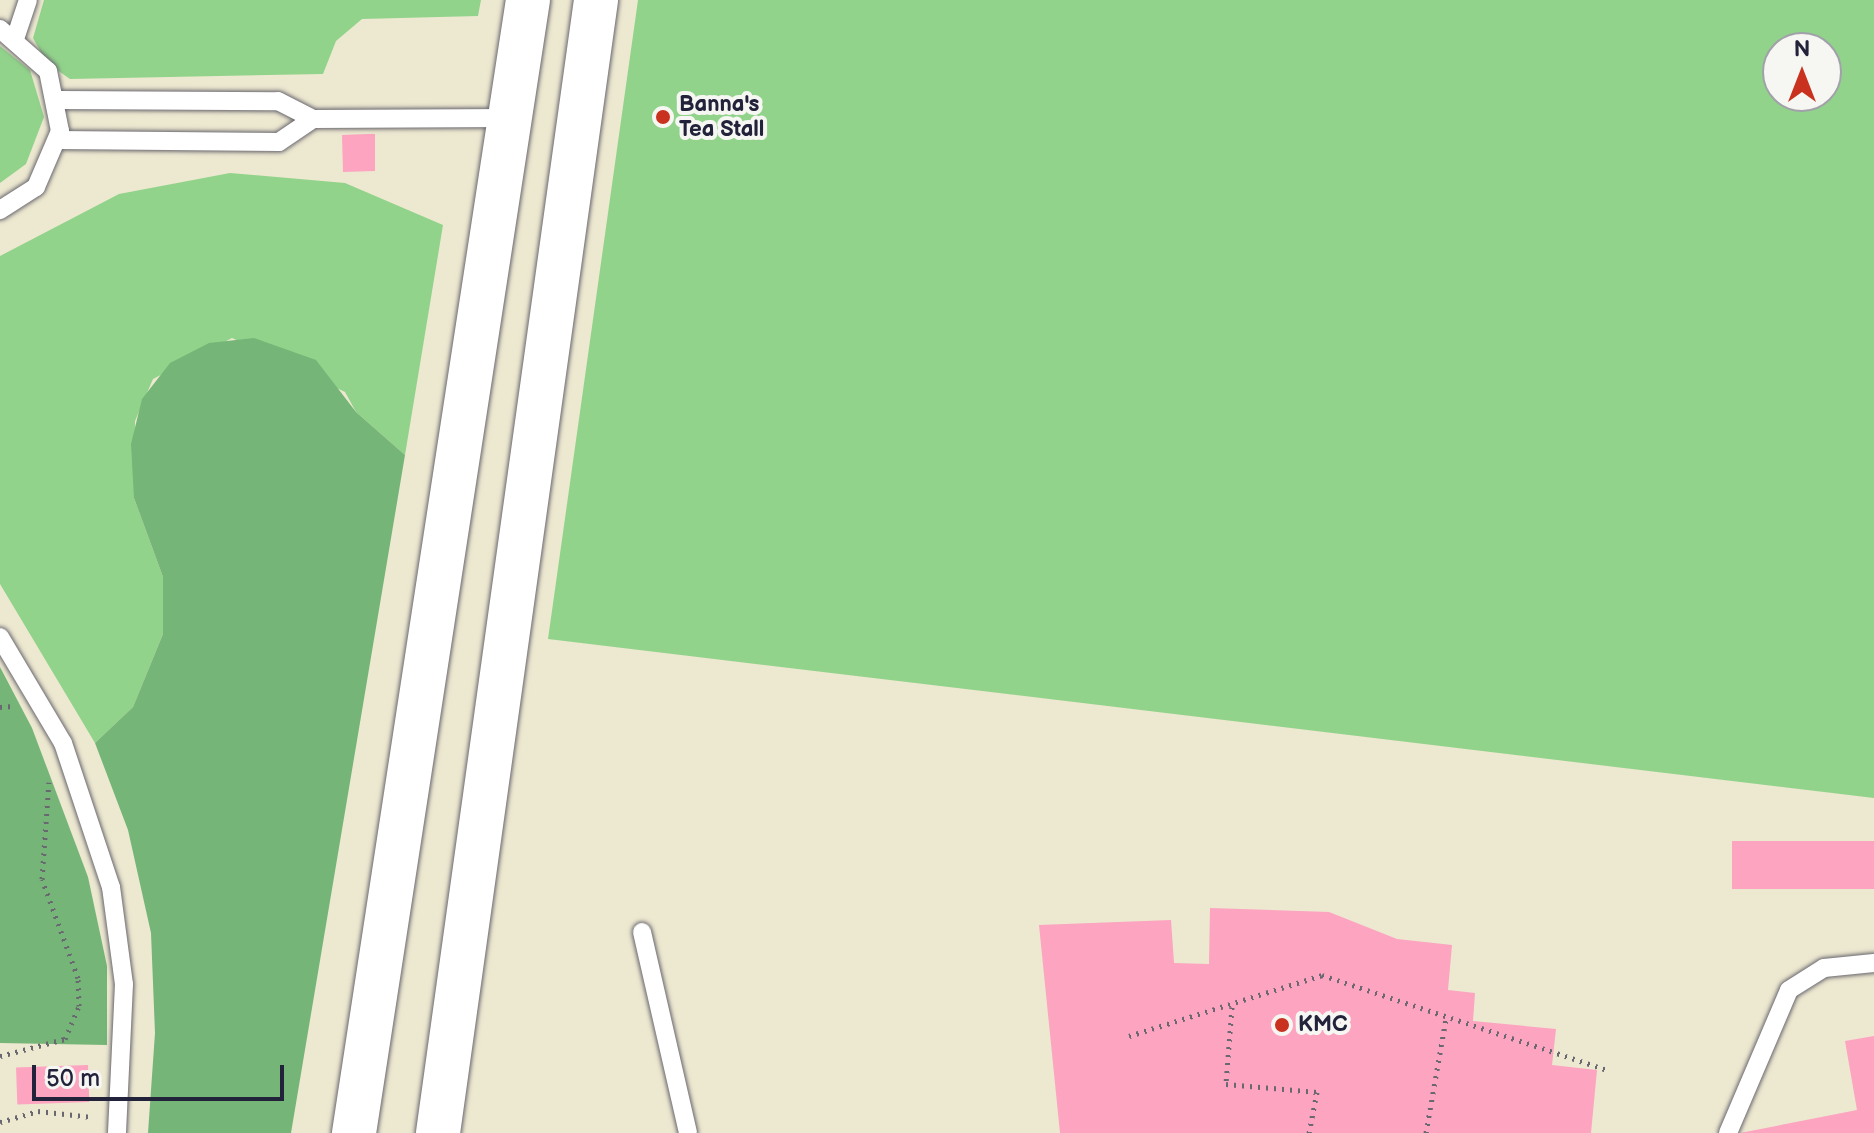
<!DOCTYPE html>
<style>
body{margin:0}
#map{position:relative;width:1874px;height:1133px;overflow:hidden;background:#ede8d0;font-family:"Balsamiq Sans",sans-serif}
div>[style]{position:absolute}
.green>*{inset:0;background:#92d38b}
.forest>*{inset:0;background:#75b577}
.building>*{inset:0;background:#fca4c0;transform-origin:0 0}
.path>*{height:5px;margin-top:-2.5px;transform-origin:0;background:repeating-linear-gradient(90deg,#69676f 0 2px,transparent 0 8px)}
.roads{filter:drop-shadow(0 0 2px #69676f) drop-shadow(0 0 2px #69676f)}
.service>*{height:18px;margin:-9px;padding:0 9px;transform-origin:9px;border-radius:9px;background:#fff}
.tertiary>*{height:44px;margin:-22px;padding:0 22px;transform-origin:22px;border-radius:22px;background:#fff}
.dots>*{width:22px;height:22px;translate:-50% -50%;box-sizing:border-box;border:4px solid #f6f6f2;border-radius:50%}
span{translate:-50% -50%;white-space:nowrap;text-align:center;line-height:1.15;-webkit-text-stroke:8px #f6f6f2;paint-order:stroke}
.poi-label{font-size:22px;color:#22223b;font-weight:700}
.left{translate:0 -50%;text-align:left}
.north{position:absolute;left:1762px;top:32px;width:80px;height:80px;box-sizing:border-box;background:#f6f6f2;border:2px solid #a1a1a9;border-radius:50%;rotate:0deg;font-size:22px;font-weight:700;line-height:32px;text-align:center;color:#22223b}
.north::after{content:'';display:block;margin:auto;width:28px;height:36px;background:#c8321e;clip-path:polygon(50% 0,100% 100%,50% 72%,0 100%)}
.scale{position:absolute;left:32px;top:1065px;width:252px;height:36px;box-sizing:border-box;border:4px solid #22223b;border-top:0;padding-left:10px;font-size:24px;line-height:28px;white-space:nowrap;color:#22223b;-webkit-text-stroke:6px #f6f6f2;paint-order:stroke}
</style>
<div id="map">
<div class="green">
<i style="clip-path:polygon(44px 0,481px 0,478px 16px,362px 19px,336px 41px,323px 74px,70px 79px,47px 63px,33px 38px)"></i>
<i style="clip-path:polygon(evenodd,638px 0,1874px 0,1874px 798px,548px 639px,638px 0,1778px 48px,1826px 48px,1826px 96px,1778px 96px,1778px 48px)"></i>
<i style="clip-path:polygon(0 46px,30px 70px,44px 117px,26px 164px,0 183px)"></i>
<i style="clip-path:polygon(230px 173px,345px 183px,443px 225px,405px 455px,356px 412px,345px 392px,232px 338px,153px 379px,135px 421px,134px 498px,163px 577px,163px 634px,133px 707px,95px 743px,0 584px,0 256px,119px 194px)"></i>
</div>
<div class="forest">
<i style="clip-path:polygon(254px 338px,316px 360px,356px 412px,405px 455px,291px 1133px,148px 1133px,155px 1033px,151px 933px,128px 830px,95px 743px,133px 707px,163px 634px,163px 577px,134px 498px,131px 444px,142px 399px,170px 363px,209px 343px)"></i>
<i style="clip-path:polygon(0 667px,32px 728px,88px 877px,107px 966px,107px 1045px,0 1043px)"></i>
</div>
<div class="building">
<i style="clip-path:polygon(368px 134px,375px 134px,375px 171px,343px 172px,342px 135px)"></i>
<i style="left:1874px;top:841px;width:48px;height:142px;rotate:90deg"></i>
<i style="clip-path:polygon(1210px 908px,1329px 912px,1397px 939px,1452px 945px,1448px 990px,1475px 993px,1473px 1021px,1556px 1029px,1552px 1065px,1597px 1070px,1591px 1133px,1060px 1133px,1039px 925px,1171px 920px,1174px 963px,1209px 964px)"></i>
<i style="clip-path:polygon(1874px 1036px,1874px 1133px,1740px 1133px,1857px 1110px,1845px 1041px)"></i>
<i style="left:88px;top:1065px;width:37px;height:72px;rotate:88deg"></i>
</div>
<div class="path">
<i style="left:0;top:707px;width:13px;rotate:-4deg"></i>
<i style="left:1232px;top:1007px;width:77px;rotate:94.5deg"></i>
<i style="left:1226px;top:1084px;width:91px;rotate:5deg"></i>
<i style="left:1317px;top:1092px;width:42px;rotate:101deg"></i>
<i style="left:1129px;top:1036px;width:202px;rotate:-17.5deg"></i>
<i style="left:1322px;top:975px;width:301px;rotate:18.4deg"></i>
<i style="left:0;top:1056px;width:67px;rotate:-14.7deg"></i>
<i style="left:65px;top:1039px;width:36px;rotate:-67deg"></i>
<i style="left:79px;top:1006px;width:28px;rotate:-92deg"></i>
<i style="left:78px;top:978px;width:105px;rotate:-110deg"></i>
<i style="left:42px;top:879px;width:97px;rotate:-85.9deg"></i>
<i style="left:0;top:1122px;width:40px;rotate:-16deg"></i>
<i style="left:38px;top:1111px;width:54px;rotate:6.3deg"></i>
<i style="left:1426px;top:1133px;width:117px;rotate:-80.1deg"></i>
</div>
<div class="roads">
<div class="service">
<i style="left:0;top:29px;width:64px;rotate:41.2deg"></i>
<i style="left:48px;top:71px;width:61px;rotate:78.7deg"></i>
<i style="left:60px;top:131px;width:61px;rotate:113.2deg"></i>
<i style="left:36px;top:187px;width:43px;rotate:147.4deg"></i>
<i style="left:15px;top:39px;width:41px;rotate:-71.6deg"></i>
<i style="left:59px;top:100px;width:219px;rotate:0.3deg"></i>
<i style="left:278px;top:101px;width:39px;rotate:27deg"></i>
<i style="left:313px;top:119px;width:198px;rotate:-0.3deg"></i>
<i style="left:58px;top:140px;width:221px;rotate:0.5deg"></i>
<i style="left:279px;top:142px;width:41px;rotate:-34.1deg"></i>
<i style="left:0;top:637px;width:123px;rotate:59.3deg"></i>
<i style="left:63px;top:743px;width:152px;rotate:71.6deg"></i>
<i style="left:111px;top:887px;width:98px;rotate:82.4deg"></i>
<i style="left:124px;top:984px;width:149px;rotate:92.7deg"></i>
<i style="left:642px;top:932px;width:206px;rotate:77.1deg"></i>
<i style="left:1728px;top:1133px;width:155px;rotate:-66.9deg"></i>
<i style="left:1789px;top:990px;width:41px;rotate:-32.2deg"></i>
<i style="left:1824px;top:968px;width:50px;rotate:-5.7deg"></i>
</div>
<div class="tertiary">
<i style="left:354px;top:1133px;width:1146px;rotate:-81.27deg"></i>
<i style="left:438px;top:1133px;width:1144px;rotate:-82.06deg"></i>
</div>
</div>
<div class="dots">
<i style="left:663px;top:117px;background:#c8321e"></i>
<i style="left:1282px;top:1025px;background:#c8321e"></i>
</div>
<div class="poi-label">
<span class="left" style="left:679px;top:117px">Banna's<br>Tea Stall</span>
<span class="left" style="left:1298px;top:1025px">KMC</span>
</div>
<div class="north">N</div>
<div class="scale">50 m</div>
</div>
